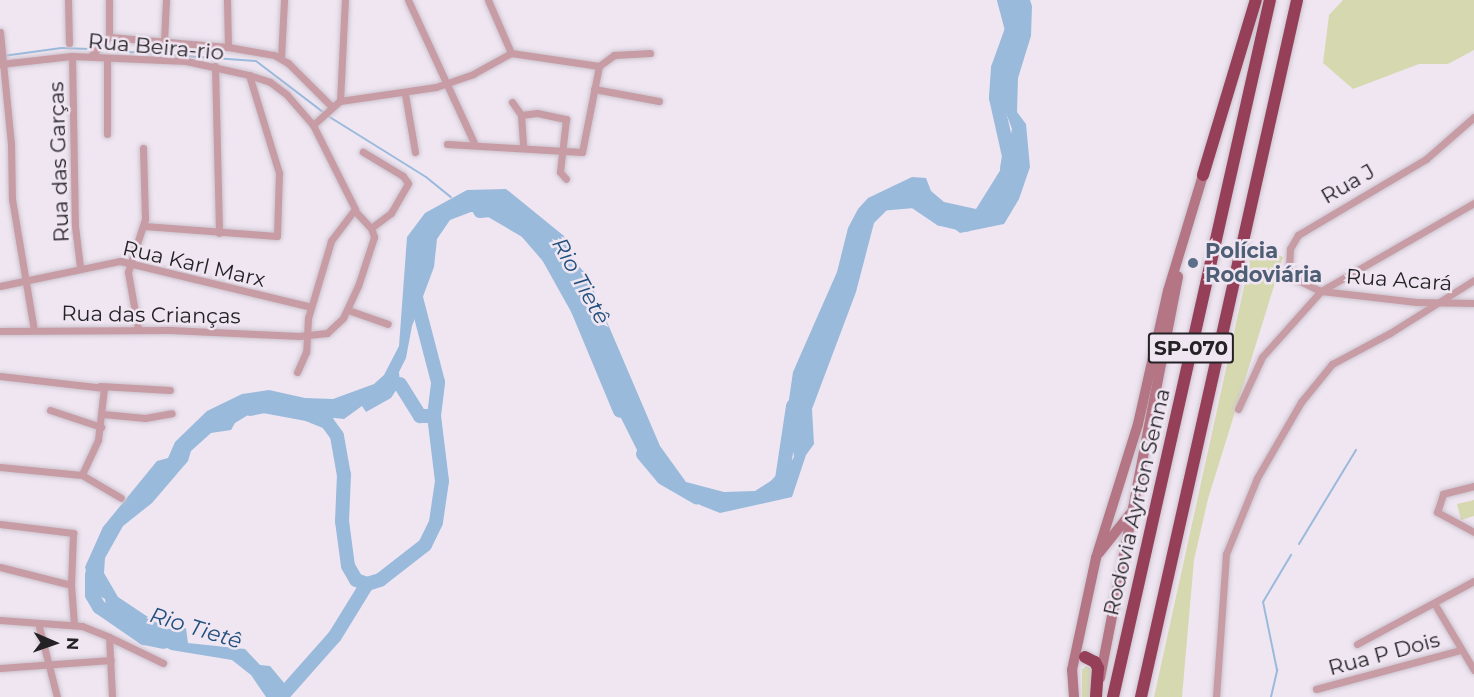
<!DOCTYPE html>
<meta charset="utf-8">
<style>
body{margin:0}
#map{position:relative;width:1474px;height:697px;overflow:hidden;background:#efe6f2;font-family:Montserrat,sans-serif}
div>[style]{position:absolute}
.green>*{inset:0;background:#d6d9b0}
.water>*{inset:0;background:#9abadc}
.stream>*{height:2px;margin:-1px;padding:0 1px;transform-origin:1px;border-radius:1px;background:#9abadc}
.river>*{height:14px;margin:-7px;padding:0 7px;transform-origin:7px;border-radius:7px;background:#9abadc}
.roads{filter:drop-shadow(0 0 2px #cbc3cd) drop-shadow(0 0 2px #cbc3cd)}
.street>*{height:7px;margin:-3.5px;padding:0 3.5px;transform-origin:3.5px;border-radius:3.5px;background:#c89ca5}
.secondary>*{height:10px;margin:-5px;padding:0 5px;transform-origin:5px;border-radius:5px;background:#b47584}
.highway>*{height:12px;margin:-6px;padding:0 6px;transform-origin:6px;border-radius:6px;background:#963f58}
.dots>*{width:16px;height:16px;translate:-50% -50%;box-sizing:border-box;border:3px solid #efe6f2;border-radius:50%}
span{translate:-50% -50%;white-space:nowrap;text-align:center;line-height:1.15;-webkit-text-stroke:5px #efe6f2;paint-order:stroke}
.shield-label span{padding:2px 4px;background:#efe6f2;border:2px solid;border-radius:4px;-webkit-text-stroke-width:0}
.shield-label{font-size:20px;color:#252226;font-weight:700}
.street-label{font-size:21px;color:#252226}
.service-label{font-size:21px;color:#4e5e75;font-weight:700}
.left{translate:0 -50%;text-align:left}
.water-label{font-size:22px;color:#22507d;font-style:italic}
.north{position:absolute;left:24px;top:613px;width:60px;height:60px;-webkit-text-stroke:4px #efe6f2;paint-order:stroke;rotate:92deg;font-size:16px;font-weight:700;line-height:24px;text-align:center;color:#252226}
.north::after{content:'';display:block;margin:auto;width:21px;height:27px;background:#252226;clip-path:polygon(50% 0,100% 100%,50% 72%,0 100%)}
</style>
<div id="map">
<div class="green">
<i style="clip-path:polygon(1343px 0,1474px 0,1474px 50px,1448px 64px,1419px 64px,1353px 89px,1323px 63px,1329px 15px)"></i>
<i style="clip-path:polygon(1253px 246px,1283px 257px,1208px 499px,1194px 560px,1182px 697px,1154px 697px)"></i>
<i style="clip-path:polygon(1474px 500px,1474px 516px,1461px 520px,1457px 504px)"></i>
<i style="clip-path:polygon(1087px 666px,1095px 672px,1090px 697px,1082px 697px,1082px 669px)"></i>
</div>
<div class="water">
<i style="clip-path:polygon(1006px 0,1030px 0,1032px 6px,1031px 36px,1018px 78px,1017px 112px,1026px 124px,1030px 167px,1019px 199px,1004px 224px,960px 233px,922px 203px,907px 200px,897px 200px,874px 223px,856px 292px,812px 409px,814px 444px,806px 455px,792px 497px,720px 513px,700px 505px,640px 456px,614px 404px,614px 386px,586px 316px,541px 241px,531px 227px,515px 218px,471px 212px,450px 220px,437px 239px,434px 267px,412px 326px,406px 358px,399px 372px,400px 384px,391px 398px,366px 412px,362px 406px,344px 419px,314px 416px,280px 403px,248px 415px,235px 423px,231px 430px,211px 433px,191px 451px,188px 461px,152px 503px,123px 526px,105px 558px,104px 573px,118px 597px,166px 629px,186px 628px,188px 643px,245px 649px,260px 665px,270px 666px,285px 684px,289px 697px,266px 697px,251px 675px,232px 660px,171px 650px,137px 633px,123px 631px,107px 618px,105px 599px,91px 591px,85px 567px,103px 527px,157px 461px,168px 458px,175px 442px,207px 411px,242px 394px,269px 390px,305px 398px,333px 399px,374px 384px,384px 375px,399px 346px,407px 237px,425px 213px,467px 190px,506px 189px,564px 236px,572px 259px,587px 275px,660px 446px,686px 482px,724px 492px,755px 491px,785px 472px,794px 457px,787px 413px,793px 372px,837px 272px,848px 228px,858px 209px,868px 198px,912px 177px,926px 178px,931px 191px,944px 202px,976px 209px,1006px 161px,1012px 129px,994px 80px,1006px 44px,1015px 34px)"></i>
</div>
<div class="stream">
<i style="left:101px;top:50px;width:155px;rotate:4.1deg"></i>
<i style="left:256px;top:61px;width:84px;rotate:37.3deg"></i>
<i style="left:3px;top:56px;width:59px;rotate:-7.9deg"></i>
<i style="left:61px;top:48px;width:35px;rotate:2deg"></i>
<i style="left:328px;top:116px;width:115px;rotate:31.9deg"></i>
<i style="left:426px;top:177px;width:32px;rotate:39deg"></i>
<i style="left:1299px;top:544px;width:110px;rotate:-58.8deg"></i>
<i style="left:1271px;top:697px;width:28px;rotate:-77deg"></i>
<i style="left:1277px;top:670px;width:69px;rotate:-101.6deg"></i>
<i style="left:1263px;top:602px;width:55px;rotate:-59.2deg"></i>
</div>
<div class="river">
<i style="left:1004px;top:0;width:30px;rotate:75deg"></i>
<i style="left:1012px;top:29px;width:41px;rotate:109.7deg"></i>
<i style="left:998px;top:68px;width:30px;rotate:94deg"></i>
<i style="left:996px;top:98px;width:59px;rotate:77.4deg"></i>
<i style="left:1009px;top:156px;width:13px;rotate:99deg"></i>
<i style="left:879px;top:204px;width:35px;rotate:-5deg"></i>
<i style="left:914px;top:201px;width:32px;rotate:34deg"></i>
<i style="left:941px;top:219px;width:26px;rotate:13deg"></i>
<i style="left:480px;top:211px;width:10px;rotate:-6deg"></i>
<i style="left:490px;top:210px;width:42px;rotate:30.3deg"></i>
<i style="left:526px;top:231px;width:33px;rotate:49deg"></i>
<i style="left:548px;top:256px;width:62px;rotate:60.9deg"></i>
<i style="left:578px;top:310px;width:109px;rotate:67.4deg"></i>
<i style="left:400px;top:384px;width:38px;rotate:58deg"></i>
<i style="left:420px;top:416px;width:14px"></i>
<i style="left:250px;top:409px;width:14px;rotate:-12deg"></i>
<i style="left:264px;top:406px;width:44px;rotate:10.5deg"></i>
<i style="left:307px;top:414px;width:22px;rotate:22deg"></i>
<i style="left:327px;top:422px;width:17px;rotate:54deg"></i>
<i style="left:337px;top:436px;width:39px;rotate:80deg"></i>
<i style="left:344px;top:474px;width:47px;rotate:92.4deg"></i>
<i style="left:342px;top:521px;width:45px;rotate:82.4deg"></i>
<i style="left:348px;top:566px;width:16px;rotate:60deg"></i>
<i style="left:356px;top:580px;width:12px;rotate:20deg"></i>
<i style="left:367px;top:584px;width:14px;rotate:-17deg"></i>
<i style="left:380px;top:580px;width:57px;rotate:-37.9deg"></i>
<i style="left:425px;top:545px;width:25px;rotate:-64deg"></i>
<i style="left:436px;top:522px;width:41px;rotate:-81.7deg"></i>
<i style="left:442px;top:481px;width:65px;rotate:-97deg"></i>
<i style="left:434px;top:416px;width:34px;rotate:-83deg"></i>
<i style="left:438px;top:382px;width:91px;rotate:-104.6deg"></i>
<i style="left:643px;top:454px;width:31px;rotate:50deg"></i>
<i style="left:663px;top:478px;width:39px;rotate:30deg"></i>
<i style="left:774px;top:488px;width:12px;rotate:-48deg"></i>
<i style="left:782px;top:479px;width:74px;rotate:-81.4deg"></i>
<i style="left:92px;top:574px;width:21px;rotate:90deg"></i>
<i style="left:92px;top:595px;width:14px;rotate:60deg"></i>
<i style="left:99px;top:607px;width:55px;rotate:34.6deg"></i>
<i style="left:144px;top:638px;width:20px;rotate:11deg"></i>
<i style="left:281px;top:697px;width:81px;rotate:-48.5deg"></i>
<i style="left:335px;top:636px;width:61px;rotate:-58.4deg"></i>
</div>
<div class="roads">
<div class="street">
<i style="left:68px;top:0;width:43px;rotate:88.7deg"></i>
<i style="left:227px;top:0;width:47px;rotate:88.8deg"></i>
<i style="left:408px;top:0;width:157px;rotate:65.2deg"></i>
<i style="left:488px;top:0;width:58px;rotate:66.5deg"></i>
<i style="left:511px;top:53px;width:89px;rotate:8.4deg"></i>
<i style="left:0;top:32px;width:113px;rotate:84.4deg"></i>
<i style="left:11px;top:144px;width:55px;rotate:89deg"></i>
<i style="left:12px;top:199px;width:133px;rotate:80.5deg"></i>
<i style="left:109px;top:37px;width:119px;rotate:4.8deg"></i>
<i style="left:228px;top:47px;width:47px;rotate:9.9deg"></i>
<i style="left:274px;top:55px;width:16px;rotate:30deg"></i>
<i style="left:288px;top:63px;width:62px;rotate:45deg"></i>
<i style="left:164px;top:41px;width:41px;rotate:-87.2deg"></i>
<i style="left:72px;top:56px;width:170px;rotate:89deg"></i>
<i style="left:75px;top:226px;width:41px;rotate:83deg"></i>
<i style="left:91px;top:56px;width:26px;rotate:-47deg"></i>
<i style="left:109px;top:37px;width:37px;rotate:-90deg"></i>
<i style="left:281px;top:58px;width:58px;rotate:-87deg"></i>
<i style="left:0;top:64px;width:72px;rotate:-6.3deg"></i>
<i style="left:72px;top:56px;width:114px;rotate:2.5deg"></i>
<i style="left:186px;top:61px;width:65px;rotate:12.5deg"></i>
<i style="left:249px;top:75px;width:22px;rotate:18deg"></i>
<i style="left:270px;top:82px;width:21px;rotate:37deg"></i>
<i style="left:287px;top:95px;width:40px;rotate:49deg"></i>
<i style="left:313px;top:125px;width:94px;rotate:63.4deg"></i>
<i style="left:355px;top:209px;width:40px;rotate:127deg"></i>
<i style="left:331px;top:241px;width:80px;rotate:106.6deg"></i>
<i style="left:308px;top:318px;width:34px;rotate:93deg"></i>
<i style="left:306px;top:352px;width:22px;rotate:114deg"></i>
<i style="left:215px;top:66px;width:167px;rotate:88.6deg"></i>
<i style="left:594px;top:89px;width:66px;rotate:10.5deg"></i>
<i style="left:405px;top:94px;width:59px;rotate:80.2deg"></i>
<i style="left:340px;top:101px;width:101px;rotate:-87.2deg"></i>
<i style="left:512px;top:102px;width:16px;rotate:55deg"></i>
<i style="left:521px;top:115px;width:16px;rotate:-7deg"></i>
<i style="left:537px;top:113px;width:30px;rotate:12deg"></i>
<i style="left:566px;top:119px;width:53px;rotate:96.5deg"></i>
<i style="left:560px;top:172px;width:9px;rotate:49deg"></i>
<i style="left:521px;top:115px;width:32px;rotate:86deg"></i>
<i style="left:1474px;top:117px;width:64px;rotate:138.8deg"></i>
<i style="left:1426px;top:159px;width:149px;rotate:149.3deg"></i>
<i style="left:1298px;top:235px;width:16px;rotate:120deg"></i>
<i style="left:1290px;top:249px;width:17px;rotate:93deg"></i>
<i style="left:1289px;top:266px;width:15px;rotate:62deg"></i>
<i style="left:1296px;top:279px;width:28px;rotate:26deg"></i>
<i style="left:1321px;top:291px;width:96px;rotate:6.6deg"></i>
<i style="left:1416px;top:302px;width:58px;rotate:1deg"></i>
<i style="left:313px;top:125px;width:36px;rotate:-42deg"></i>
<i style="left:340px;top:101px;width:97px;rotate:-8.3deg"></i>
<i style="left:436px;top:87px;width:39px;rotate:-19deg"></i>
<i style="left:473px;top:74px;width:43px;rotate:-28.9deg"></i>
<i style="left:107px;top:134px;width:76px;rotate:-90deg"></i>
<i style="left:447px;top:144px;width:135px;rotate:3.4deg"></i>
<i style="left:582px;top:152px;width:88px;rotate:-78.8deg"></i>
<i style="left:599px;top:66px;width:19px;rotate:-36deg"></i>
<i style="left:614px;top:55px;width:36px;rotate:-3deg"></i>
<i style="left:355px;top:211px;width:23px;rotate:47deg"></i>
<i style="left:371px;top:228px;width:25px;rotate:-37deg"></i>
<i style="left:391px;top:213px;width:34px;rotate:-60deg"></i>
<i style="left:408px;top:183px;width:9px;rotate:-126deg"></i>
<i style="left:403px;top:176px;width:47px;rotate:-149deg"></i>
<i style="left:144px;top:226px;width:133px;rotate:4.3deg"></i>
<i style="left:277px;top:236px;width:63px;rotate:-88.2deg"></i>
<i style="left:279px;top:173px;width:102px;rotate:-107deg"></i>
<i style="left:0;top:286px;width:123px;rotate:-11.8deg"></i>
<i style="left:120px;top:261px;width:196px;rotate:13.5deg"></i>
<i style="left:348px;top:310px;width:42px;rotate:19.3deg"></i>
<i style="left:138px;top:329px;width:58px;rotate:-100deg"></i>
<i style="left:128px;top:272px;width:56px;rotate:-72.2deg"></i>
<i style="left:145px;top:219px;width:71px;rotate:-91.6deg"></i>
<i style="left:0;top:331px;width:170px;rotate:-0.3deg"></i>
<i style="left:170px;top:330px;width:129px;rotate:2.7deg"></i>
<i style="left:299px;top:336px;width:28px;rotate:-6deg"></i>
<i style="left:327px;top:333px;width:22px;rotate:-43deg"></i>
<i style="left:343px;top:318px;width:35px;rotate:-65deg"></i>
<i style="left:358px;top:286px;width:52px;rotate:-71.9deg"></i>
<i style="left:374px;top:237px;width:9px;rotate:-108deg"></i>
<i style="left:0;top:376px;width:105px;rotate:6.6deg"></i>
<i style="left:104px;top:388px;width:52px;rotate:96.6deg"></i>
<i style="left:98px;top:440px;width:38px;rotate:115deg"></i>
<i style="left:100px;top:386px;width:70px;rotate:3.3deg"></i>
<i style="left:1238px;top:409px;width:57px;rotate:-65.2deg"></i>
<i style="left:1262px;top:357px;width:89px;rotate:-48.2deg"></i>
<i style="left:1321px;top:291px;width:177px;rotate:-29.9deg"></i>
<i style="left:50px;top:410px;width:54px;rotate:18.4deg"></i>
<i style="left:103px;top:414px;width:42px;rotate:5.4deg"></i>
<i style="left:145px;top:418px;width:27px;rotate:-10deg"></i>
<i style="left:0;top:467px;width:82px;rotate:5.6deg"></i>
<i style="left:82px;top:475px;width:45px;rotate:30.5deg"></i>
<i style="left:1474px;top:486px;width:32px;rotate:166deg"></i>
<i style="left:1443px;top:494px;width:19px;rotate:108deg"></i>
<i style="left:1437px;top:512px;width:42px;rotate:28.4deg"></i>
<i style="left:0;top:524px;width:74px;rotate:7deg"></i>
<i style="left:73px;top:533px;width:52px;rotate:92.2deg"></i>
<i style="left:0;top:567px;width:73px;rotate:14.2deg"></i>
<i style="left:71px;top:585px;width:40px;rotate:85.7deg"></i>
<i style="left:1434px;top:603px;width:78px;rotate:59.2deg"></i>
<i style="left:0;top:620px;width:82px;rotate:4.2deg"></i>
<i style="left:82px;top:626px;width:29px;rotate:22deg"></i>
<i style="left:109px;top:637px;width:60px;rotate:87.1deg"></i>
<i style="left:38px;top:623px;width:76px;rotate:75.6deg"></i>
<i style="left:109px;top:637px;width:60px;rotate:25.7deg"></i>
<i style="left:1357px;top:644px;width:133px;rotate:-28.3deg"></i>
<i style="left:0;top:668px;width:111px;rotate:-4.1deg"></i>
<i style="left:1316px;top:689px;width:150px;rotate:-15.1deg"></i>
<i style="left:1216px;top:697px;width:143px;rotate:-86deg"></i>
<i style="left:1226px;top:554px;width:82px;rotate:-67.8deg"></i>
<i style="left:1257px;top:478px;width:88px;rotate:-59.9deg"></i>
<i style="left:1301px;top:402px;width:49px;rotate:-50.8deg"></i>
<i style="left:1332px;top:364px;width:66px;rotate:-28.1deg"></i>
<i style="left:1390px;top:333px;width:99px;rotate:-32.2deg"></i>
</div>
<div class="secondary">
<i style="left:1099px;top:553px;width:50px;rotate:-51.5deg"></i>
<i style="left:1100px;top:678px;width:409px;rotate:-79deg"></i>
<i style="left:1074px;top:697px;width:27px;rotate:-94deg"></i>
<i style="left:1072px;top:670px;width:115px;rotate:-77.9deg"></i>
<i style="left:1096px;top:558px;width:140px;rotate:-72.6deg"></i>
<i style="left:1138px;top:424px;width:136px;rotate:-77.3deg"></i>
<i style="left:1168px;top:291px;width:121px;rotate:-73.2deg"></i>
</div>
<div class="highway">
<i style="left:1203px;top:175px;width:183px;rotate:-73.2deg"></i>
<i style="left:1085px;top:657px;width:11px;rotate:27deg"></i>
<i style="left:1095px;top:662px;width:7px;rotate:63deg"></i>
<i style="left:1098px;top:668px;width:29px;rotate:94deg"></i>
<i style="left:1113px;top:697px;width:714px;rotate:-77.31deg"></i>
<i style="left:1141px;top:697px;width:714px;rotate:-77.38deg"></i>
</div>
</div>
<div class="dots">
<i style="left:1193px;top:263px;background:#5c6f8a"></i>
</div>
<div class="shield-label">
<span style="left:1191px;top:348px">SP-070</span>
</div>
<div class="street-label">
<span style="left:156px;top:47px;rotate:5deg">Rua Beira-rio</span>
<span style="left:59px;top:162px;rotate:-92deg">Rua das Garças</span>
<span style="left:1348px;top:184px;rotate:-30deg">Rua J</span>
<span style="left:194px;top:264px;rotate:13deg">Rua Karl Marx</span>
<span style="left:1399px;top:280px;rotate:4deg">Rua Acará</span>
<span style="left:151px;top:315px;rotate:1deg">Rua das Crianças</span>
<span style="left:1137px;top:502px;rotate:-77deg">Rodovia Ayrton Senna</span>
<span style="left:1384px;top:654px;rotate:-15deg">Rua P Dois</span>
</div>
<div class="service-label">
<span class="left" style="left:1205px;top:263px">Polícia<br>Rodoviária</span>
</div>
<div class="water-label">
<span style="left:581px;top:281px;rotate:61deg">Rio Tietê</span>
<span style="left:196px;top:628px;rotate:17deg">Rio Tietê</span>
</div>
<div class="north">N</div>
</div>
